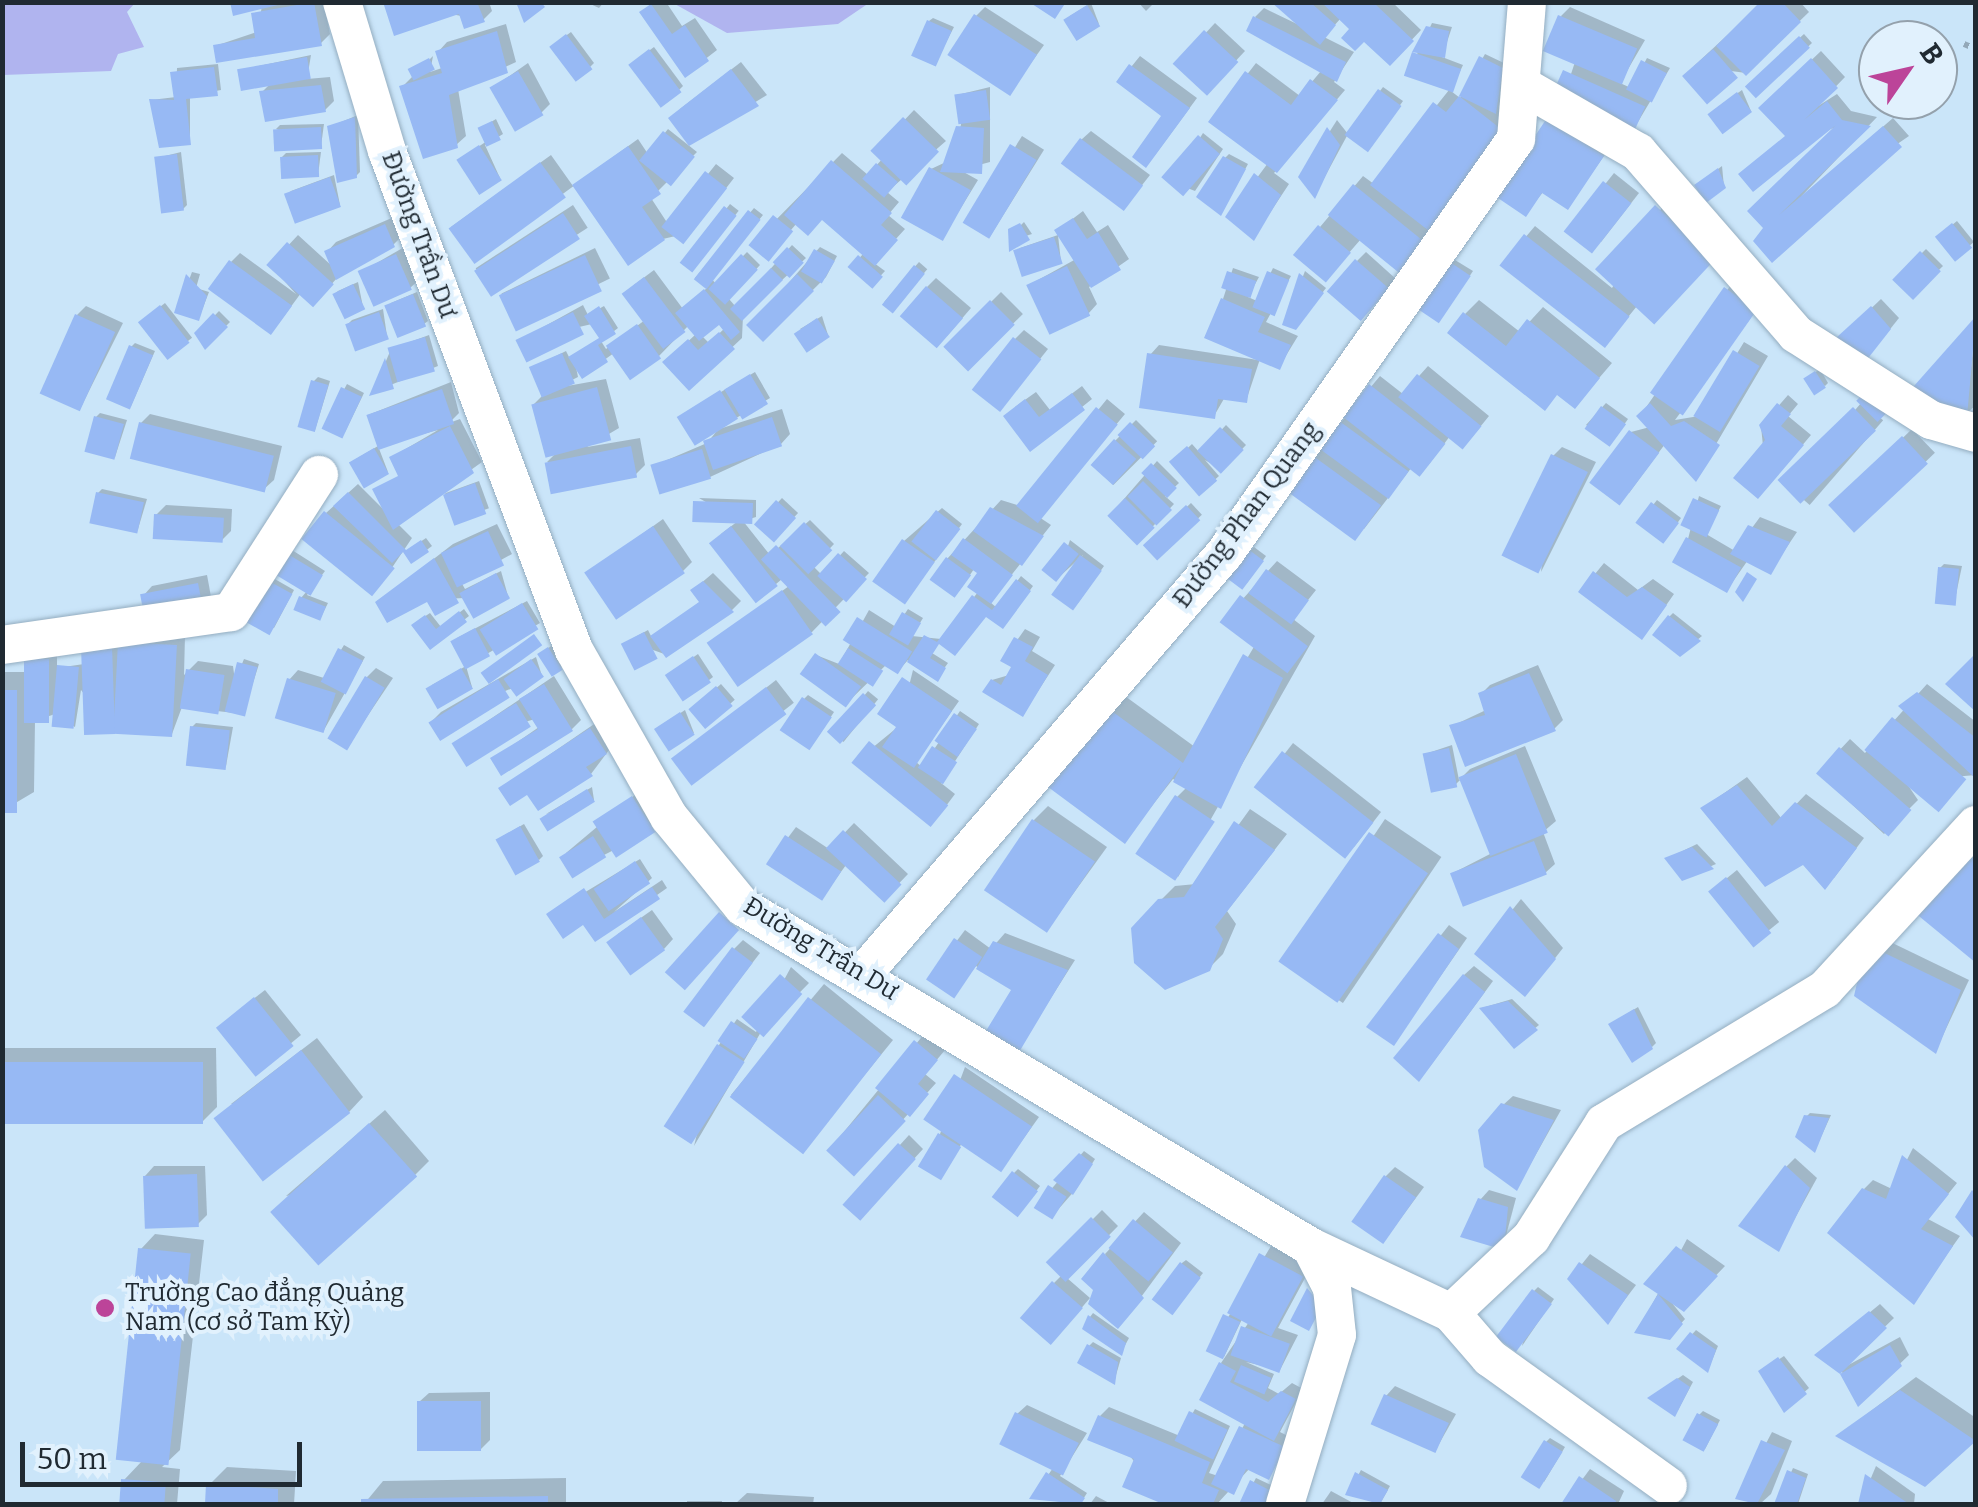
<!DOCTYPE html>
<meta charset="utf-8">
<style>
body{margin:0}
#map{position:relative;width:1978px;height:1507px;overflow:hidden;background:#cae5f9;font-family:Bitter,serif}
div>[style]{position:absolute}
.green>*{inset:0;background:#b0b4ef}
.shadow>*{inset:0;background:#0003;transform-origin:0 0}
.building>*{inset:0;background:#97b9f4;transform-origin:0 0}
.path>*{height:6px;margin-top:-3px;transform-origin:0;background:repeating-linear-gradient(90deg,#93a8b8 0 5px,transparent 0 13px)}
.roads{filter:drop-shadow(0 0 2px #94adc0) drop-shadow(0 0 2px #94adc0)}
.minor>*{height:38px;margin:-19px;padding:0 19px;transform-origin:19px;border-radius:19px;background:#fff}
.dots>*{width:28px;height:28px;translate:-50% -50%;box-sizing:border-box;border:5px solid #e1f1fd;border-radius:50%}
span{translate:-50% -50%;white-space:nowrap;text-align:center;line-height:1.15;-webkit-text-stroke:8px #e1f1fd;paint-order:stroke}
.street-label{font-size:25px;color:#202a32}
.poi-label{font-size:25px;color:#202a32}
.left{translate:0 -50%;text-align:left}
.frame{position:absolute;inset:0;border:5px solid #202a32;pointer-events:none}
.north{position:absolute;left:1858px;top:20px;width:100px;height:100px;box-sizing:border-box;background:#e1f1fd;border:2px solid #94a1ac;border-radius:50%;rotate:56deg;font-size:28px;font-weight:700;line-height:40px;text-align:center;color:#202a32}
.north::after{content:'';display:block;margin:auto;width:35px;height:45px;background:#bc4499;clip-path:polygon(50% 0,100% 100%,50% 72%,0 100%)}
.scale{position:absolute;left:20px;top:1442px;width:282px;height:45px;box-sizing:border-box;border:5px solid #202a32;border-top:0;padding-left:12px;font-size:30px;line-height:35px;white-space:nowrap;color:#202a32;-webkit-text-stroke:8px #e1f1fd;paint-order:stroke}
</style>
<div id="map">
<div class="green">
<i style="clip-path:polygon(2px 3px,135px 3px,127px 12px,144px 47px,118px 54px,111px 71px,3px 75px)"></i>
<i style="clip-path:polygon(673px 3px,869px 3px,838px 24px,727px 33px)"></i>
</div>
<div class="shadow">
<i style="clip-path:polygon(232px 2px,324px 2px,330px 34px,320px 44px,215px 46px,257px 32px,262px 6px)"></i>
<i style="clip-path:polygon(386px 2px,489px 2px,492px 11px,483px 20px)"></i>
<i style="clip-path:polygon(586px 2px,604px 2px,599px 8px)"></i>
<i style="clip-path:polygon(653px 2px,666px 2px,682px 26px,695px 18px,717px 50px,686px 74px,643px 12px)"></i>
<i style="clip-path:polygon(1138px 2px,1155px 2px,1146px 11px)"></i>
<i style="clip-path:polygon(1275px 2px,1392px 2px,1421px 30px,1390px 63px,1341px 18px,1324px 37px,1354px 52px,1334px 82px,1345px 90px,1274px 173px,1289px 184px,1254px 237px,1228px 217px,1268px 163px,1211px 121px,1256px 63px,1300px 96px,1321px 71px,1255px 17px,1264px 8px,1297px 24px)"></i>
<i style="clip-path:polygon(1763px 2px,1800px 2px,1809px 12px,1746px 73px,1694px 66px)"></i>
<i style="clip-path:polygon(1091px 3px,1099px 24px,1070px 16px)"></i>
<i style="clip-path:polygon(985px 7px,1044px 45px,1010px 92px,976px 16px)"></i>
<i style="clip-path:polygon(1570px 7px,1645px 40px,1620px 83px,1631px 88px,1647px 58px,1670px 68px,1635px 127px,1564px 95px,1575px 62px,1561px 16px)"></i>
<i style="clip-path:polygon(933px 18px,954px 27px,935px 64px,929px 21px)"></i>
<i style="left:1215px;top:23px;width:41px;height:56px;rotate:43deg"></i>
<i style="clip-path:polygon(1432px 23px,1452px 27px,1442px 57px,1463px 65px,1451px 91px,1460px 98px,1485px 54px,1506px 64px,1500px 103px,1513px 114px,1410px 262px,1361px 239px,1334px 270px,1320px 227px,1363px 176px,1374px 184px,1449px 90px,1407px 75px)"></i>
<i style="clip-path:polygon(506px 24px,516px 62px,458px 89px,466px 136px,456px 145px,402px 87px,433px 56px,430px 72px,442px 68px,438px 52px,447px 42px)"></i>
<i style="clip-path:polygon(571px 32px,594px 63px,590px 67px,556px 43px)"></i>
<i style="left:1804px;top:34px;width:12px;height:76px;rotate:48deg"></i>
<i style="clip-path:polygon(654px 47px,683px 86px,679px 90px,635px 61px)"></i>
<i style="clip-path:polygon(1821px 51px,1845px 77px,1815px 108px,1837px 94px,1851px 111px,1877px 117px,1796px 202px,1893px 118px,1909px 136px,1756px 241px,1836px 128px,1787px 135px,1761px 108px)"></i>
<i style="clip-path:polygon(311px 55px,307px 79px,330px 77px,334px 101px,325px 110px,262px 92px,271px 83px,240px 70px)"></i>
<i style="clip-path:polygon(1140px 56px,1197px 98px,1155px 155px,1165px 116px,1119px 82px)"></i>
<i style="clip-path:polygon(741px 62px,767px 95px,689px 143px,680px 109px)"></i>
<i style="clip-path:polygon(528px 63px,550px 104px,541px 113px,492px 88px)"></i>
<i style="clip-path:polygon(218px 64px,221px 90px,190px 96px,190px 142px,151px 100px,176px 97px,177px 68px)"></i>
<i style="clip-path:polygon(990px 87px,990px 162px,960px 170px,978px 180px,943px 237px,931px 169px,946px 162px,961px 125px,957px 95px)"></i>
<i style="clip-path:polygon(1383px 87px,1403px 101px,1372px 144px,1380px 91px)"></i>
<i style="clip-path:polygon(1742px 90px,1751px 111px,1714px 110px)"></i>
<i style="clip-path:polygon(914px 110px,946px 141px,887px 192px,899px 202px,888px 215px,905px 229px,874px 263px,885px 271px,872px 285px,851px 267px,864px 253px,823px 217px,797px 223px,767px 258px,751px 245px,842px 153px,868px 175px,883px 158px,875px 151px)"></i>
<i style="clip-path:polygon(1558px 110px,1611px 146px,1568px 207px,1544px 191px,1525px 214px)"></i>
<i style="clip-path:polygon(358px 115px,360px 172px,356px 176px,329px 127px)"></i>
<i style="clip-path:polygon(496px 119px,503px 134px,485px 145px,500px 178px,463px 157px,487px 141px,481px 128px)"></i>
<i style="clip-path:polygon(1337px 120px,1348px 134px,1315px 195px,1301px 177px)"></i>
<i style="clip-path:polygon(324px 124px,321px 146px,276px 129px,280px 125px)"></i>
<i style="clip-path:polygon(668px 129px,697px 152px,651px 198px,668px 224px,716px 164px,734px 178px,692px 232px,663px 239px,575px 185px,474px 259px,451px 227px,551px 155px,573px 186px,638px 139px,648px 154px)"></i>
<i style="clip-path:polygon(1091px 131px,1150px 175px,1124px 208px,1081px 140px)"></i>
<i style="clip-path:polygon(1203px 133px,1223px 149px,1195px 191px,1172px 182px)"></i>
<i style="left:1022px;top:136px;width:26px;height:103px;rotate:32deg"></i>
<i style="clip-path:polygon(181px 152px,187px 205px,183px 209px,157px 158px)"></i>
<i style="clip-path:polygon(321px 152px,318px 175px,282px 157px,286px 153px)"></i>
<i style="clip-path:polygon(1229px 154px,1248px 164px,1224px 209px,1225px 158px)"></i>
<i style="clip-path:polygon(1722px 166px,1724px 187px,1701px 182px)"></i>
<i style="clip-path:polygon(1614px 173px,1639px 193px,1601px 242px,1567px 232px)"></i>
<i style="clip-path:polygon(334px 175px,340px 205px,287px 195px,291px 191px)"></i>
<i style="clip-path:polygon(1671px 193px,1727px 245px,1637px 306px,1612px 337px,1503px 264px,1535px 226px,1612px 288px)"></i>
<i style="left:730px;top:204px;width:11px;height:75px;rotate:38deg"></i>
<i style="left:573px;top:205px;width:27px;height:116px;rotate:57deg"></i>
<i style="clip-path:polygon(evenodd,754px 208px,763px 215px,711px 278px,716px 284px,747px 252px,760px 265px,729px 299px,736px 307px,792px 245px,806px 258px,743px 316px,742px 338px,689px 388px,666px 362px,696px 334px,689px 325px,659px 356px,614px 353px,583px 375px,575px 362px,578px 377px,556px 388px,606px 379px,619px 428px,587px 447px,640px 438px,645px 465px,636px 474px,547px 462px,560px 449px,534px 404px,544px 394px,532px 368px,566px 351px,570px 359px,601px 338px,592px 324px,518px 341px,583px 305px,588px 315px,604px 306px,618px 328px,601px 341px,606px 349px,645px 320px,634px 285px,654px 270px,683px 309px,707px 288px,695px 278px,754px 208px,719px 321px,725px 328px,709px 343px,702px 336px,719px 321px)"></i>
<i style="clip-path:polygon(1083px 211px,1097px 232px,1108px 225px,1129px 259px,1089px 287px,1097px 304px,1088px 314px,1029px 285px,1076px 259px,1058px 230px)"></i>
<i style="clip-path:polygon(394px 217px,402px 236px,393px 245px,339px 276px,313px 304px,301px 293px,279px 323px,231px 262px,240px 253px,296px 294px,270px 265px,298px 235px,332px 266px,327px 252px,336px 242px)"></i>
<i style="left:1957px;top:221px;width:27px;height:25px;rotate:51deg"></i>
<i style="clip-path:polygon(1024px 222px,1032px 234px,1010px 241px,1021px 225px)"></i>
<i style="clip-path:polygon(1058px 235px,1061px 262px,1016px 252px,1020px 248px)"></i>
<i style="clip-path:polygon(406px 246px,420px 279px,410px 288px,361px 272px)"></i>
<i style="clip-path:polygon(820px 247px,837px 256px,826px 277px,764px 338px,751px 326px)"></i>
<i style="left:595px;top:248px;width:34px;height:104px;rotate:64deg"></i>
<i style="left:1926px;top:249px;width:24px;height:44px;rotate:45deg"></i>
<i style="clip-path:polygon(1366px 252px,1396px 279px,1370px 309px,1357px 261px)"></i>
<i style="clip-path:polygon(1455px 260px,1473px 271px,1442px 317px,1452px 263px)"></i>
<i style="left:919px;top:262px;width:11px;height:53px;rotate:41deg"></i>
<i style="clip-path:polygon(1233px 268px,1259px 277px,1248px 297px,1257px 301px,1273px 268px,1291px 276px,1266px 322px,1298px 336px,1279px 367px,1260px 359px,1246px 401px,1225px 397px,1214px 416px,1150px 355px,1159px 345px,1258px 360px,1223px 299px)"></i>
<i style="clip-path:polygon(1305px 271px,1326px 288px,1299px 323px,1285px 323px)"></i>
<i style="clip-path:polygon(192px 272px,200px 274px,196px 288px,209px 292px,199px 318px,177px 312px)"></i>
<i style="clip-path:polygon(936px 278px,971px 308px,947px 336px,927px 287px)"></i>
<i style="clip-path:polygon(1735px 279px,1764px 300px,1675px 420px,1699px 416px,1744px 342px,1768px 356px,1696px 478px,1665px 444px,1629px 493px,1631px 432px,1650px 427px,1640px 416px)"></i>
<i style="clip-path:polygon(358px 282px,363px 307px,335px 294px,338px 291px)"></i>
<i style="clip-path:polygon(417px 292px,428px 321px,424px 324px,391px 303px)"></i>
<i style="left:1001px;top:292px;width:31px;height:77px;rotate:45deg"></i>
<i style="clip-path:polygon(1881px 299px,1899px 318px,1871px 353px,1840px 338px)"></i>
<i style="clip-path:polygon(1479px 300px,1520px 332px,1543px 307px,1612px 363px,1575px 406px,1465px 314px)"></i>
<i style="left:165px;top:303px;width:44px;height:30px;rotate:52deg"></i>
<i style="clip-path:polygon(86px 306px,123px 323px,80px 409px,77px 315px)"></i>
<i style="clip-path:polygon(383px 309px,387px 336px,348px 324px,352px 320px)"></i>
<i style="clip-path:polygon(219px 311px,230px 322px,206px 346px,198px 333px)"></i>
<i style="clip-path:polygon(822px 316px,828px 335px,800px 329px)"></i>
<i style="clip-path:polygon(1976px 320px,1976px 405px,1966px 414px)"></i>
<i style="clip-path:polygon(1024px 330px,1048px 349px,1008px 399px,1015px 339px)"></i>
<i style="clip-path:polygon(429px 335px,438px 366px,373px 392px,391px 349px)"></i>
<i style="clip-path:polygon(135px 343px,155px 351px,131px 406px,131px 347px)"></i>
<i style="clip-path:polygon(1428px 366px,1489px 416px,1472px 437px,1450px 436px,1429px 464px,1412px 467px,1364px 529px,1286px 488px,1380px 376px,1403px 394px)"></i>
<i style="clip-path:polygon(1820px 369px,1828px 383px,1825px 386px,1810px 376px)"></i>
<i style="clip-path:polygon(755px 372px,770px 398px,716px 430px,782px 409px,790px 434px,781px 444px,710px 477px,653px 466px,707px 443px,716px 432px,680px 416px)"></i>
<i style="clip-path:polygon(318px 377px,330px 381px,315px 430px,314px 381px)"></i>
<i style="clip-path:polygon(451px 382px,459px 413px,449px 423px,460px 419px,482px 462px,397px 523px,412px 538px,381px 584px,326px 513px,358px 484px,385px 511px,376px 490px,401px 477px,392px 457px,438px 430px,378px 446px,388px 472px,356px 459px,378px 446px,368px 415px)"></i>
<i style="clip-path:polygon(347px 384px,364px 393px,345px 432px,324px 427px)"></i>
<i style="clip-path:polygon(1082px 386px,1092px 399px,1031px 448px,1015px 407px,1036px 392px,1050px 410px)"></i>
<i style="clip-path:polygon(1788px 395px,1798px 404px,1788px 416px,1811px 435px,1767px 487px,1761px 426px)"></i>
<i style="clip-path:polygon(1107px 399px,1125px 414px,1039px 517px,1051px 525px,990px 602px,997px 608px,1021px 576px,1033px 586px,1007px 622px,986px 614px,940px 641px,932px 653px,948px 663px,937px 678px,908px 660px,898px 671px,887px 664px,850px 700px,816px 655px,839px 664px,869px 610px,896px 627px,908px 609px,923px 618px,912px 636px,941px 639px,978px 592px,980px 573px,974px 569px,959px 591px,947px 559px,1001px 500px,1020px 506px)"></i>
<i style="left:1862px;top:402px;width:28px;height:112px;rotate:41deg"></i>
<i style="clip-path:polygon(1606px 403px,1628px 419px,1614px 439px,1586px 425px)"></i>
<i style="clip-path:polygon(100px 413px,127px 420px,115px 457px,96px 417px)"></i>
<i style="clip-path:polygon(150px 414px,282px 446px,274px 480px,264px 489px,141px 423px)"></i>
<i style="left:1136px;top:420px;width:30px;height:62px;rotate:45deg"></i>
<i style="clip-path:polygon(1226px 425px,1246px 445px,1222px 470px,1205px 460px,1219px 476px,1200px 493px,1173px 462px,1192px 444px,1200px 453px)"></i>
<i style="left:1912px;top:429px;width:33px;height:111px;rotate:46deg"></i>
<i style="clip-path:polygon(1562px 447px,1596px 462px,1541px 572px,1553px 456px)"></i>
<i style="clip-path:polygon(1157px 461px,1179px 483px,1165px 496px,1174px 504px,1137px 543px,1110px 515px)"></i>
<i style="left:479px;top:481px;width:29px;height:36px;rotate:70deg"></i>
<i style="clip-path:polygon(102px 489px,147px 499px,138px 529px,98px 493px)"></i>
<i style="clip-path:polygon(1699px 496px,1721px 506px,1706px 534px,1735px 551px,1760px 517px,1797px 532px,1770px 572px,1748px 560px,1727px 590px,1688px 539px)"></i>
<i style="clip-path:polygon(699px 498px,756px 500px,756px 517px,743px 521px,770px 555px,810px 520px,834px 544px,813px 566px,822px 575px,844px 551px,869px 573px,812px 632px,720px 636px,789px 586px,782px 579px,757px 600px,721px 534px,738px 521px)"></i>
<i style="left:782px;top:498px;width:22px;height:35px;rotate:43deg"></i>
<i style="clip-path:polygon(1657px 500px,1681px 518px,1667px 537px,1639px 523px)"></i>
<i style="left:1191px;top:503px;width:16px;height:62px;rotate:47deg"></i>
<i style="clip-path:polygon(166px 505px,232px 509px,231px 531px,222px 540px,156px 515px)"></i>
<i style="clip-path:polygon(942px 508px,962px 524px,905px 602px,904px 541px)"></i>
<i style="clip-path:polygon(663px 519px,692px 562px,683px 571px,588px 573px)"></i>
<i style="clip-path:polygon(497px 524px,512px 554px,461px 582px,465px 589px,501px 571px,508px 596px,378px 602px,453px 544px)"></i>
<i style="clip-path:polygon(426px 538px,432px 546px,412px 561px,410px 549px)"></i>
<i style="clip-path:polygon(1070px 540px,1104px 566px,1078px 603px,1056px 594px,1083px 555px,1057px 579px)"></i>
<i style="clip-path:polygon(1254px 547px,1266px 556px,1247px 583px,1250px 551px)"></i>
<i style="clip-path:polygon(292px 550px,325px 571px,307px 595px,328px 603px,321px 617px,301px 598px,307px 591px,277px 573px)"></i>
<i style="clip-path:polygon(1277px 561px,1316px 590px,1293px 619px,1315px 636px,1178px 877px,1177px 797px,1187px 787px,1173px 779px,1125px 840px,1047px 784px,1118px 691px,1195px 747px,1255px 645px,1223px 621px)"></i>
<i style="clip-path:polygon(1604px 563px,1638px 590px,1653px 579px,1674px 594px,1651px 627px,1581px 591px)"></i>
<i style="clip-path:polygon(1944px 564px,1962px 566px,1954px 604px,1940px 568px)"></i>
<i style="clip-path:polygon(713px 573px,741px 601px,732px 610px,667px 655px,628px 641px,648px 630px,652px 638px,701px 601px,693px 590px)"></i>
<i style="clip-path:polygon(207px 575px,212px 602px,143px 596px,152px 586px)"></i>
<i style="clip-path:polygon(273px 578px,294px 590px,274px 628px,249px 620px)"></i>
<i style="clip-path:polygon(527px 601px,540px 623px,466px 666px,472px 687px,432px 685px,466px 666px,457px 638px)"></i>
<i style="clip-path:polygon(464px 609px,469px 616px,431px 646px,418px 621px,430px 613px,441px 627px)"></i>
<i style="clip-path:polygon(1673px 613px,1702px 636px,1680px 654px,1669px 617px)"></i>
<i style="clip-path:polygon(1025px 629px,1040px 637px,1032px 651px,1055px 665px,1023px 714px,992px 680px,1009px 675px,1014px 666px,1003px 660px)"></i>
<i style="clip-path:polygon(185px 636px,184px 675px,198px 661px,233px 666px,235px 681px,244px 659px,259px 664px,243px 714px,182px 707px,172px 734px,114px 731px,81px 690px,75px 727px,55px 714px,35px 721px,34px 792px,2px 811px,2px 672px,26px 672px,27px 660px,57px 651px,57px 668px,84px 664px,84px 648px)"></i>
<i style="clip-path:polygon(344px 645px,365px 657px,324px 730px,289px 680px,298px 670px,324px 678px)"></i>
<i style="clip-path:polygon(553px 645px,565px 664px,561px 668px,545px 650px)"></i>
<i style="clip-path:polygon(698px 654px,713px 677px,684px 699px,672px 672px)"></i>
<i style="clip-path:polygon(536px 657px,542px 676px,432px 721px,441px 712px)"></i>
<i style="clip-path:polygon(1538px 665px,1563px 720px,1554px 729px,1452px 726px,1486px 710px,1481px 694px,1490px 685px)"></i>
<i style="clip-path:polygon(376px 668px,393px 678px,346px 748px,367px 677px)"></i>
<i style="clip-path:polygon(913px 670px,959px 701px,916px 762px,922px 767px,960px 711px,979px 724px,941px 783px,955px 794px,940px 814px,855px 762px,899px 726px)"></i>
<i style="clip-path:polygon(554px 676px,581px 720px,572px 729px,493px 759px,539px 727px,535px 719px,455px 743px)"></i>
<i style="left:776px;top:680px;width:29px;height:115px;rotate:52deg"></i>
<i style="left:721px;top:684px;width:21px;height:38px;rotate:49deg"></i>
<i style="clip-path:polygon(1927px 684px,1976px 722px,1976px 775px,1905px 781px,1918px 800px,1884px 834px,1818px 773px,1850px 739px,1865px 753px)"></i>
<i style="left:868px;top:691px;width:13px;height:55px;rotate:39deg"></i>
<i style="clip-path:polygon(808px 695px,834px 712px,813px 744px,804px 699px)"></i>
<i style="clip-path:polygon(685px 710px,694px 733px,661px 726px)"></i>
<i style="clip-path:polygon(600px 720px,615px 742px,591px 774px,528px 791px,501px 788px)"></i>
<i style="clip-path:polygon(196px 723px,233px 727px,226px 766px,192px 727px)"></i>
<i style="clip-path:polygon(1293px 743px,1381px 812px,1354px 847px,1258px 788px)"></i>
<i style="clip-path:polygon(1452px 745px,1459px 780px,1470px 769px,1525px 746px,1556px 821px,1543px 832px,1555px 864px,1545px 873px,1453px 873px,1492px 853px,1461px 779px,1455px 785px,1425px 754px)"></i>
<i style="clip-path:polygon(1747px 777px,1782px 819px,1806px 794px,1864px 838px,1834px 878px,1703px 808px)"></i>
<i style="clip-path:polygon(592px 787px,594px 800px,546px 814px)"></i>
<i style="clip-path:polygon(642px 789px,662px 821px,653px 830px,604px 855px,566px 853px)"></i>
<i style="clip-path:polygon(1048px 806px,1107px 847px,1047px 930px,1034px 820px)"></i>
<i style="clip-path:polygon(1250px 809px,1287px 834px,1227px 911px,1236px 924px,1223px 954px,1208px 969px,1133px 928px,1175px 886px,1196px 884px)"></i>
<i style="left:1385px;top:819px;width:68px;height:176px;rotate:34deg"></i>
<i style="clip-path:polygon(854px 823px,908px 874px,883px 900px,846px 865px,822px 898px,769px 863px,796px 827px,829px 849px)"></i>
<i style="clip-path:polygon(524px 824px,543px 856px,539px 860px,503px 836px)"></i>
<i style="clip-path:polygon(1697px 844px,1716px 864px,1683px 878px,1668px 858px)"></i>
<i style="clip-path:polygon(640px 859px,652px 878px,614px 912px,662px 880px,667px 888px,596px 938px,584px 921px,549px 914px)"></i>
<i style="left:1737px;top:870px;width:67px;height:33px;rotate:51deg"></i>
<i style="clip-path:polygon(1521px 899px,1563px 948px,1534px 985px,1477px 954px)"></i>
<i style="clip-path:polygon(652px 910px,673px 939px,664px 949px,618px 934px)"></i>
<i style="clip-path:polygon(1449px 925px,1467px 938px,1394px 1043px,1370px 1026px)"></i>
<i style="clip-path:polygon(965px 930px,991px 949px,1005px 933px,1075px 960px,1014px 1056px,1014px 989px,976px 966px,953px 995px,929px 978px)"></i>
<i style="clip-path:polygon(1878px 936px,1969px 980px,1936px 1050px,1868px 945px)"></i>
<i style="clip-path:polygon(743px 940px,760px 953px,713px 1014px,734px 949px)"></i>
<i style="clip-path:polygon(1474px 966px,1493px 981px,1428px 1069px,1464px 975px)"></i>
<i style="clip-path:polygon(791px 967px,809px 983px,761px 1032px,694px 1146px,719px 1045px,737px 1019px,756px 1032px)"></i>
<i style="clip-path:polygon(824px 984px,893px 1040px,814px 1137px,731px 1095px)"></i>
<i style="clip-path:polygon(265px 990px,301px 1035px,255px 1073px,228px 1019px)"></i>
<i style="clip-path:polygon(1512px 999px,1539px 1025px,1514px 1045px,1482px 1008px)"></i>
<i style="clip-path:polygon(1638px 1007px,1656px 1043px,1652px 1047px,1615px 1021px)"></i>
<i style="clip-path:polygon(925px 1033px,945px 1050px,925px 1074px,936px 1083px,854px 1174px,829px 1150px)"></i>
<i style="clip-path:polygon(317px 1038px,363px 1097px,349px 1112px,231px 1104px)"></i>
<i style="clip-path:polygon(2px 1048px,216px 1048px,217px 1107px,202px 1122px,2px 1122px)"></i>
<i style="clip-path:polygon(965px 1067px,1039px 1117px,1001px 1170px,962px 1143px,943px 1173px,940px 1134px)"></i>
<i style="clip-path:polygon(1513px 1096px,1561px 1110px,1517px 1188px,1503px 1105px)"></i>
<i style="clip-path:polygon(385px 1110px,429px 1161px,415px 1175px,286px 1196px)"></i>
<i style="clip-path:polygon(1810px 1113px,1831px 1115px,1815px 1150px,1806px 1117px)"></i>
<i style="clip-path:polygon(909px 1135px,923px 1149px,869px 1208px,846px 1204px)"></i>
<i style="clip-path:polygon(1913px 1148px,1957px 1183px,1928px 1219px,1960px 1236px,1913px 1302px,1864px 1189px,1873px 1180px,1892px 1189px)"></i>
<i style="clip-path:polygon(1084px 1151px,1095px 1159px,1077px 1188px,1055px 1213px,1036px 1207px)"></i>
<i style="clip-path:polygon(1795px 1158px,1817px 1178px,1778px 1249px,1786px 1167px)"></i>
<i style="clip-path:polygon(154px 1166px,205px 1166px,207px 1215px,198px 1224px,145px 1176px)"></i>
<i style="clip-path:polygon(1395px 1167px,1424px 1187px,1384px 1241px,1386px 1176px)"></i>
<i style="clip-path:polygon(1018px 1169px,1040px 1186px,1021px 1211px,1014px 1173px)"></i>
<i style="clip-path:polygon(1489px 1190px,1516px 1198px,1503px 1247px,1480px 1200px)"></i>
<i style="clip-path:polygon(1102px 1210px,1118px 1226px,1067px 1278px,1090px 1298px,1060px 1333px,1054px 1283px,1062px 1275px,1050px 1262px)"></i>
<i style="clip-path:polygon(1144px 1212px,1181px 1243px,1127px 1316px,1105px 1254px)"></i>
<i style="clip-path:polygon(155px 1234px,204px 1240px,180px 1450px,162px 1467px,180px 1469px,177px 1504px,122px 1504px,124px 1480px,142px 1461px,141px 1249px)"></i>
<i style="clip-path:polygon(1687px 1239px,1725px 1266px,1684px 1309px,1672px 1303px,1685px 1319px,1669px 1337px,1638px 1331px)"></i>
<i style="clip-path:polygon(1271px 1246px,1311px 1267px,1278px 1328px,1298px 1335px,1280px 1370px,1246px 1362px,1274px 1374px,1268px 1388px,1279px 1394px,1292px 1383px,1303px 1389px,1280px 1432px,1292px 1438px,1269px 1477px,1250px 1468px,1217px 1504px,1166px 1504px,1100px 1416px,1109px 1407px,1180px 1436px,1195px 1409px,1230px 1426px,1209px 1473px,1218px 1476px,1245px 1423px,1221px 1363px,1249px 1322px,1243px 1317px,1224px 1357px,1209px 1349px)"></i>
<i style="clip-path:polygon(1590px 1254px,1636px 1285px,1608px 1322px,1570px 1279px)"></i>
<i style="clip-path:polygon(1186px 1260px,1203px 1273px,1175px 1308px,1182px 1263px)"></i>
<i style="clip-path:polygon(1538px 1287px,1554px 1299px,1522px 1346px,1534px 1291px)"></i>
<i style="clip-path:polygon(1880px 1304px,1894px 1318px,1841px 1369px,1900px 1337px,1909px 1355px,1859px 1403px,1842px 1372px,1818px 1355px)"></i>
<i style="clip-path:polygon(1093px 1313px,1129px 1338px,1121px 1353px,1090px 1317px)"></i>
<i style="clip-path:polygon(1696px 1330px,1718px 1346px,1708px 1370px,1680px 1348px)"></i>
<i style="clip-path:polygon(1093px 1342px,1121px 1358px,1114px 1382px,1089px 1346px)"></i>
<i style="clip-path:polygon(1784px 1356px,1809px 1388px,1785px 1409px,1761px 1371px)"></i>
<i style="clip-path:polygon(1683px 1375px,1693px 1382px,1678px 1410px,1654px 1395px)"></i>
<i style="clip-path:polygon(1916px 1377px,1976px 1418px,1976px 1441px,1839px 1435px)"></i>
<i style="clip-path:polygon(1395px 1386px,1456px 1414px,1435px 1451px,1386px 1396px)"></i>
<i style="clip-path:polygon(490px 1392px,490px 1440px,481px 1449px,419px 1402px,429px 1393px)"></i>
<i style="clip-path:polygon(1027px 1405px,1087px 1433px,1060px 1476px,1087px 1493px,1080px 1504px,1032px 1498px,1053px 1468px,1017px 1414px)"></i>
<i style="clip-path:polygon(1703px 1411px,1720px 1420px,1705px 1449px,1699px 1415px)"></i>
<i style="clip-path:polygon(1772px 1432px,1792px 1441px,1771px 1494px,1761px 1503px,1738px 1497px)"></i>
<i style="clip-path:polygon(1550px 1438px,1565px 1447px,1544px 1482px,1546px 1442px)"></i>
<i style="clip-path:polygon(1876px 1466px,1915px 1494px,1914px 1504px,1860px 1504px)"></i>
<i style="clip-path:polygon(227px 1467px,296px 1471px,294px 1504px,207px 1504px,208px 1486px)"></i>
<i style="clip-path:polygon(1793px 1468px,1808px 1474px,1798px 1504px,1777px 1504px)"></i>
<i style="clip-path:polygon(1590px 1469px,1624px 1491px,1618px 1504px,1564px 1504px)"></i>
<i style="clip-path:polygon(1361px 1470px,1390px 1486px,1380px 1504px,1348px 1494px)"></i>
<i style="clip-path:polygon(566px 1478px,566px 1504px,364px 1504px,383px 1481px)"></i>
<i style="clip-path:polygon(1256px 1478px,1273px 1486px,1265px 1504px,1242px 1504px)"></i>
<i style="clip-path:polygon(1331px 1491px,1355px 1504px,1322px 1504px)"></i>
<i style="clip-path:polygon(747px 1493px,814px 1497px,813px 1504px,735px 1504px)"></i>
<i style="clip-path:polygon(1096px 1496px,1111px 1504px,1090px 1504px)"></i>
<i style="left:687px;top:1501px;width:35px;height:5px"></i>
</div>
<div class="building">
<i style="clip-path:polygon(230px 2px,282px 2px,282px 4px,233px 16px)"></i>
<i style="clip-path:polygon(314px 2px,322px 46px,216px 63px,213px 45px,255px 38px,251px 13px)"></i>
<i style="clip-path:polygon(383px 2px,477px 2px,485px 22px,464px 29px,459px 14px,394px 36px)"></i>
<i style="clip-path:polygon(516px 2px,541px 2px,545px 7px,524px 23px)"></i>
<i style="clip-path:polygon(1029px 2px,1066px 2px,1055px 19px)"></i>
<i style="clip-path:polygon(1271px 2px,1310px 2px,1336px 25px,1320px 45px)"></i>
<i style="clip-path:polygon(1321px 2px,1373px 2px,1414px 41px,1390px 66px,1364px 42px,1355px 51px,1341px 38px,1349px 29px)"></i>
<i style="clip-path:polygon(1760px 2px,1782px 2px,1801px 22px,1746px 76px,1716px 46px)"></i>
<i style="clip-path:polygon(651px 4px,672px 34px,685px 25px,709px 61px,685px 78px,639px 12px)"></i>
<i style="left:1087px;top:5px;width:25px;height:28px;rotate:58deg"></i>
<i style="left:974px;top:14px;width:75px;height:49px;rotate:33deg"></i>
<i style="left:1558px;top:15px;width:86px;height:39px;rotate:23deg"></i>
<i style="clip-path:polygon(1253px 16px,1346px 62px,1337px 82px,1246px 31px)"></i>
<i style="left:927px;top:20px;width:27px;height:39px;rotate:24deg"></i>
<i style="clip-path:polygon(1426px 26px,1449px 31px,1445px 58px,1412px 52px)"></i>
<i style="left:1204px;top:30px;width:47px;height:46px;rotate:43deg"></i>
<i style="clip-path:polygon(497px 31px,508px 73px,449px 95px,458px 148px,423px 159px,399px 86px,442px 73px,435px 51px)"></i>
<i style="left:566px;top:34px;width:44px;height:21px;rotate:53deg"></i>
<i style="left:1799px;top:36px;width:16px;height:74px;rotate:47deg"></i>
<i style="left:649px;top:49px;width:54px;height:26px;rotate:53deg"></i>
<i style="left:1713px;top:49px;width:38px;height:41px;rotate:49deg"></i>
<i style="left:1412px;top:52px;width:52px;height:25px;rotate:19deg"></i>
<i style="clip-path:polygon(1479px 56px,1503px 68px,1496px 114px,1459px 96px)"></i>
<i style="left:307px;top:57px;width:22px;height:71px;rotate:80deg"></i>
<i style="left:429px;top:58px;width:13px;height:24px;rotate:63deg"></i>
<i style="clip-path:polygon(1811px 58px,1838px 88px,1804px 120px,1827px 101px,1842px 120px,1871px 126px,1779px 215px,1883px 126px,1902px 147px,1772px 263px,1753px 241px,1763px 228px,1747px 211px,1836px 125px,1753px 192px,1738px 174px,1785px 136px,1758px 108px)"></i>
<i style="left:1641px;top:60px;width:29px;height:33px;rotate:27deg"></i>
<i style="clip-path:polygon(1129px 64px,1190px 108px,1146px 168px,1132px 157px,1161px 116px,1116px 82px)"></i>
<i style="clip-path:polygon(214px 67px,218px 96px,186px 99px,191px 145px,159px 148px,149px 99px,174px 100px,170px 72px)"></i>
<i style="clip-path:polygon(731px 69px,759px 106px,689px 146px,668px 118px)"></i>
<i style="left:1563px;top:70px;width:90px;height:27px;rotate:24deg"></i>
<i style="left:518px;top:71px;width:51px;height:33px;rotate:60deg"></i>
<i style="clip-path:polygon(1245px 71px,1291px 105px,1310px 79px,1338px 100px,1277px 173px,1208px 122px)"></i>
<i style="clip-path:polygon(321px 85px,326px 112px,265px 122px,259px 91px)"></i>
<i style="left:1378px;top:89px;width:29px;height:57px;rotate:36deg"></i>
<i style="left:986px;top:90px;width:30px;height:32px;rotate:82deg"></i>
<i style="left:1737px;top:92px;width:25px;height:37px;rotate:53deg"></i>
<i style="clip-path:polygon(1459px 96px,1501px 129px,1490px 144px,1497px 149px,1433px 234px,1370px 185px,1433px 102px,1446px 112px)"></i>
<i style="clip-path:polygon(355px 117px,357px 178px,337px 183px,327px 126px)"></i>
<i style="left:903px;top:117px;width:50px;height:47px;rotate:44deg"></i>
<i style="clip-path:polygon(1547px 118px,1604px 156px,1568px 210px,1542px 193px,1526px 217px,1495px 196px)"></i>
<i style="left:492px;top:121px;width:21px;height:16px;rotate:65deg"></i>
<i style="clip-path:polygon(956px 126px,984px 128px,982px 174px,940px 172px)"></i>
<i style="left:321px;top:127px;width:22px;height:48px;rotate:87deg"></i>
<i style="clip-path:polygon(1327px 127px,1340px 145px,1315px 199px,1298px 177px)"></i>
<i style="left:663px;top:131px;width:41px;height:38px;rotate:39deg"></i>
<i style="left:1198px;top:135px;width:29px;height:56px;rotate:41deg"></i>
<i style="left:1080px;top:138px;width:79px;height:32px;rotate:37deg"></i>
<i style="left:1010px;top:144px;width:31px;height:92px;rotate:31deg"></i>
<i style="left:479px;top:145px;width:42px;height:27px;rotate:57deg"></i>
<i style="clip-path:polygon(628px 146px,661px 194px,642px 207px,665px 240px,628px 266px,572px 185px)"></i>
<i style="left:177px;top:154px;width:57px;height:23px;rotate:83deg"></i>
<i style="left:318px;top:155px;width:22px;height:38px;rotate:87deg"></i>
<i style="clip-path:polygon(1223px 156px,1246px 169px,1221px 216px,1196px 197px)"></i>
<i style="clip-path:polygon(831px 160px,892px 213px,881px 225px,898px 240px,875px 266px,822px 220px,808px 236px,784px 215px)"></i>
<i style="left:540px;top:162px;width:44px;height:113px;rotate:54deg"></i>
<i style="left:876px;top:163px;width:29px;height:21px;rotate:41deg"></i>
<i style="left:929px;top:167px;width:48px;height:58px;rotate:29deg"></i>
<i style="clip-path:polygon(1718px 168px,1726px 188px,1706px 203px,1694px 185px)"></i>
<i style="left:705px;top:171px;width:28px;height:71px;rotate:38deg"></i>
<i style="clip-path:polygon(1254px 173px,1281px 195px,1254px 241px,1225px 217px)"></i>
<i style="left:330px;top:177px;width:32px;height:49px;rotate:70deg"></i>
<i style="left:1603px;top:181px;width:36px;height:64px;rotate:38deg"></i>
<i style="left:1353px;top:184px;width:94px;height:40px;rotate:39deg"></i>
<i style="left:1655px;top:205px;width:81px;height:88px;rotate:43deg"></i>
<i style="left:724px;top:206px;width:16px;height:72px;rotate:38deg"></i>
<i style="left:748px;top:210px;width:16px;height:88px;rotate:38deg"></i>
<i style="left:563px;top:213px;width:31px;height:106px;rotate:57deg"></i>
<i style="left:773px;top:215px;width:26px;height:39px;rotate:39deg"></i>
<i style="clip-path:polygon(1073px 218px,1087px 239px,1098px 232px,1121px 270px,1091px 288px,1054px 230px)"></i>
<i style="clip-path:polygon(1020px 223px,1030px 240px,1009px 252px,1008px 229px)"></i>
<i style="left:1952px;top:223px;width:32px;height:22px;rotate:51deg"></i>
<i style="clip-path:polygon(385px 224px,395px 247px,336px 280px,324px 251px)"></i>
<i style="left:1318px;top:225px;width:43px;height:39px;rotate:40deg"></i>
<i style="left:1524px;top:234px;width:134px;height:40px;rotate:38deg"></i>
<i style="left:1054px;top:237px;width:28px;height:43px;rotate:72deg"></i>
<i style="left:287px;top:242px;width:63px;height:31px;rotate:42deg"></i>
<i style="left:787px;top:247px;width:23px;height:21px;rotate:43deg"></i>
<i style="left:814px;top:249px;width:24px;height:26px;rotate:30deg"></i>
<i style="left:1920px;top:251px;width:29px;height:40px;rotate:44deg"></i>
<i style="left:396px;top:254px;width:39px;height:42px;rotate:66deg"></i>
<i style="left:741px;top:254px;width:23px;height:48px;rotate:43deg"></i>
<i style="left:585px;top:255px;width:40px;height:95px;rotate:65deg"></i>
<i style="left:858px;top:255px;width:33px;height:16px;rotate:41deg"></i>
<i style="left:1355px;top:259px;width:45px;height:43px;rotate:41deg"></i>
<i style="left:229px;top:260px;width:78px;height:36px;rotate:36deg"></i>
<i style="left:1450px;top:262px;width:25px;height:57px;rotate:34deg"></i>
<i style="left:914px;top:265px;width:14px;height:51px;rotate:39deg"></i>
<i style="left:1067px;top:266px;width:55px;height:45px;rotate:65deg"></i>
<i style="left:771px;top:268px;width:17px;height:58px;rotate:45deg"></i>
<i style="left:1227px;top:271px;width:31px;height:18px;rotate:19deg"></i>
<i style="left:1267px;top:271px;width:24px;height:39px;rotate:22deg"></i>
<i style="clip-path:polygon(1299px 273px,1324px 293px,1296px 330px,1282px 325px)"></i>
<i style="clip-path:polygon(186px 274px,207px 296px,199px 321px,174px 313px)"></i>
<i style="left:797px;top:274px;width:24px;height:72px;rotate:45deg"></i>
<i style="left:644px;top:277px;width:69px;height:28px;rotate:53deg"></i>
<i style="left:353px;top:284px;width:28px;height:23px;rotate:64deg"></i>
<i style="left:926px;top:286px;width:49px;height:40px;rotate:41deg"></i>
<i style="left:1724px;top:287px;width:40px;height:129px;rotate:35deg"></i>
<i style="clip-path:polygon(704px 289px,740px 332px,731px 340px,719px 325px,699px 341px,675px 313px)"></i>
<i style="left:413px;top:294px;width:35px;height:31px;rotate:68deg"></i>
<i style="clip-path:polygon(1221px 298px,1265px 317px,1258px 332px,1291px 345px,1280px 370px,1204px 338px)"></i>
<i style="left:990px;top:300px;width:35px;height:66px;rotate:45deg"></i>
<i style="left:160px;top:305px;width:48px;height:28px;rotate:52deg"></i>
<i style="clip-path:polygon(599px 306px,616px 334px,598px 345px,608px 362px,582px 379px,568px 357px,599px 338px,584px 316px)"></i>
<i style="clip-path:polygon(1871px 306px,1891px 329px,1862px 366px,1837px 337px)"></i>
<i style="left:379px;top:312px;width:29px;height:36px;rotate:70deg"></i>
<i style="left:573px;top:312px;width:25px;height:64px;rotate:64deg"></i>
<i style="clip-path:polygon(1463px 312px,1506px 346px,1527px 319px,1600px 378px,1575px 409px,1557px 395px,1545px 411px,1447px 333px)"></i>
<i style="clip-path:polygon(213px 313px,228px 327px,205px 350px,194px 333px)"></i>
<i style="left:75px;top:314px;width:44px;height:87px;rotate:24deg"></i>
<i style="clip-path:polygon(1976px 316px,1967px 417px,1906px 395px)"></i>
<i style="left:817px;top:318px;width:23px;height:28px;rotate:56deg"></i>
<i style="left:637px;top:324px;width:42px;height:38px;rotate:55deg"></i>
<i style="clip-path:polygon(719px 332px,735px 349px,689px 391px,662px 362px,688px 339px,698px 350px)"></i>
<i style="left:425px;top:337px;width:36px;height:39px;rotate:74deg"></i>
<i style="left:1013px;top:337px;width:36px;height:67px;rotate:38deg"></i>
<i style="left:129px;top:345px;width:26px;height:59px;rotate:23deg"></i>
<i style="left:1733px;top:350px;width:31px;height:77px;rotate:31deg"></i>
<i style="left:562px;top:353px;width:33px;height:36px;rotate:67deg"></i>
<i style="clip-path:polygon(1147px 353px,1252px 369px,1247px 403px,1218px 399px,1215px 419px,1139px 408px)"></i>
<i style="clip-path:polygon(385px 358px,394px 389px,369px 396px)"></i>
<i style="left:1815px;top:371px;width:20px;height:14px;rotate:57deg"></i>
<i style="left:750px;top:374px;width:35px;height:30px;rotate:59deg"></i>
<i style="left:1417px;top:374px;width:83px;height:30px;rotate:39deg"></i>
<i style="left:311px;top:380px;width:18px;height:49px;rotate:16deg"></i>
<i style="left:1369px;top:384px;width:97px;height:42px;rotate:38deg"></i>
<i style="left:341px;top:387px;width:23px;height:46px;rotate:25deg"></i>
<i style="left:597px;top:387px;width:55px;height:68px;rotate:75deg"></i>
<i style="left:1869px;top:388px;width:30px;height:18px;rotate:45deg"></i>
<i style="left:442px;top:389px;width:37px;height:80px;rotate:71deg"></i>
<i style="left:720px;top:390px;width:34px;height:51px;rotate:58deg"></i>
<i style="clip-path:polygon(1072px 393px,1085px 410px,1030px 452px,1003px 416px,1025px 399px,1039px 417px)"></i>
<i style="clip-path:polygon(1650px 403px,1671px 426px,1684px 421px,1720px 445px,1696px 482px,1636px 416px)"></i>
<i style="clip-path:polygon(1777px 403px,1791px 414px,1781px 426px,1804px 445px,1758px 499px,1733px 478px,1765px 440px,1759px 425px)"></i>
<i style="left:1601px;top:406px;width:31px;height:28px;rotate:36deg"></i>
<i style="left:1096px;top:407px;width:28px;height:127px;rotate:39deg"></i>
<i style="left:1853px;top:407px;width:33px;height:105px;rotate:46deg"></i>
<i style="left:94px;top:416px;width:31px;height:37px;rotate:15deg"></i>
<i style="left:772px;top:417px;width:31px;height:73px;rotate:71deg"></i>
<i style="left:1335px;top:418px;width:91px;height:34px;rotate:36deg"></i>
<i style="left:139px;top:422px;width:139px;height:38px;rotate:14deg"></i>
<i style="left:1130px;top:422px;width:35px;height:18px;rotate:44deg"></i>
<i style="clip-path:polygon(450px 426px,474px 473px,393px 530px,372px 489px,398px 476px,389px 457px)"></i>
<i style="left:1220px;top:427px;width:33px;height:33px;rotate:44deg"></i>
<i style="left:1629px;top:430px;width:38px;height:66px;rotate:37deg"></i>
<i style="left:1902px;top:436px;width:38px;height:101px;rotate:47deg"></i>
<i style="left:1114px;top:439px;width:30px;height:35px;rotate:42deg"></i>
<i style="left:631px;top:446px;width:32px;height:88px;rotate:79deg"></i>
<i style="left:1187px;top:446px;width:46px;height:24px;rotate:49deg"></i>
<i style="left:374px;top:448px;width:30px;height:29px;rotate:60deg"></i>
<i style="left:702px;top:449px;width:31px;height:54px;rotate:73deg"></i>
<i style="left:1309px;top:453px;width:89px;height:44px;rotate:36deg"></i>
<i style="left:1551px;top:454px;width:41px;height:113px;rotate:26deg"></i>
<i style="left:1151px;top:463px;width:36px;height:14px;rotate:44deg"></i>
<i style="left:1143px;top:481px;width:41px;height:22px;rotate:45deg"></i>
<i style="left:475px;top:483px;width:33px;height:34px;rotate:70deg"></i>
<i style="left:96px;top:492px;width:49px;height:32px;rotate:12deg"></i>
<i style="clip-path:polygon(348px 492px,406px 550px,421px 540px,429px 552px,411px 564px,403px 552px,392px 563px,333px 506px)"></i>
<i style="left:1125px;top:498px;width:42px;height:25px;rotate:45deg"></i>
<i style="left:1693px;top:498px;width:29px;height:30px;rotate:25deg"></i>
<i style="left:776px;top:500px;width:27px;height:33px;rotate:42deg"></i>
<i style="left:693px;top:501px;width:60px;height:21px;rotate:2deg"></i>
<i style="left:1651px;top:502px;width:35px;height:26px;rotate:37deg"></i>
<i style="left:1186px;top:505px;width:21px;height:59px;rotate:47deg"></i>
<i style="clip-path:polygon(990px 507px,1044px 536px,1022px 566px,973px 531px)"></i>
<i style="left:936px;top:510px;width:31px;height:40px;rotate:38deg"></i>
<i style="left:324px;top:511px;width:91px;height:36px;rotate:39deg"></i>
<i style="left:154px;top:514px;width:70px;height:25px;rotate:3deg"></i>
<i style="left:804px;top:522px;width:40px;height:34px;rotate:45deg"></i>
<i style="clip-path:polygon(1748px 525px,1790px 542px,1771px 575px,1730px 554px)"></i>
<i style="left:653px;top:526px;width:57px;height:83px;rotate:56deg"></i>
<i style="left:731px;top:526px;width:76px;height:28px;rotate:52deg"></i>
<i style="left:488px;top:531px;width:38px;height:52px;rotate:65deg"></i>
<i style="left:1686px;top:537px;width:63px;height:29px;rotate:29deg"></i>
<i style="clip-path:polygon(963px 538px,1013px 575px,991px 604px,967px 587px,977px 573px,951px 555px)"></i>
<i style="left:902px;top:539px;width:40px;height:52px;rotate:35deg"></i>
<i style="left:1064px;top:542px;width:19px;height:36px;rotate:39deg"></i>
<i style="left:776px;top:545px;width:93px;height:21px;rotate:46deg"></i>
<i style="left:1248px;top:549px;width:20px;height:36px;rotate:37deg"></i>
<i style="left:286px;top:553px;width:43px;height:24px;rotate:31deg"></i>
<i style="left:838px;top:553px;width:39px;height:31px;rotate:42deg"></i>
<i style="left:1080px;top:555px;width:27px;height:49px;rotate:36deg"></i>
<i style="left:946px;top:557px;width:31px;height:28px;rotate:36deg"></i>
<i style="clip-path:polygon(434px 558px,459px 603px,435px 616px,427px 602px,387px 623px,375px 602px)"></i>
<i style="left:1938px;top:567px;width:21px;height:37px;rotate:5deg"></i>
<i style="left:1266px;top:569px;width:53px;height:30px;rotate:36deg"></i>
<i style="clip-path:polygon(1593px 571px,1627px 597px,1642px 587px,1667px 605px,1642px 640px,1578px 592px)"></i>
<i style="clip-path:polygon(1747px 572px,1757px 579px,1743px 602px,1735px 592px)"></i>
<i style="left:496px;top:573px;width:29px;height:42px;rotate:61deg"></i>
<i style="clip-path:polygon(1016px 579px,1031px 591px,1003px 629px,986px 617px,955px 656px,939px 644px,930px 658px,946px 668px,938px 682px,907px 662px,924px 635px,937px 642px,972px 595px,992px 610px)"></i>
<i style="left:267px;top:580px;width:29px;height:47px;rotate:29deg"></i>
<i style="clip-path:polygon(703px 581px,734px 612px,666px 658px,650px 636px,699px 602px,690px 590px)"></i>
<i style="left:198px;top:583px;width:32px;height:59px;rotate:79deg"></i>
<i style="left:782px;top:590px;width:54px;height:92px;rotate:55deg"></i>
<i style="left:1240px;top:595px;width:85px;height:34px;rotate:37deg"></i>
<i style="left:299px;top:596px;width:29px;height:15px;rotate:22deg"></i>
<i style="left:522px;top:603px;width:31px;height:50px;rotate:58deg"></i>
<i style="clip-path:polygon(459px 611px,467px 622px,430px 650px,411px 625px,425px 615px,436px 629px)"></i>
<i style="left:902px;top:612px;width:22px;height:26px;rotate:30deg"></i>
<i style="clip-path:polygon(1668px 615px,1701px 641px,1680px 657px,1652px 635px)"></i>
<i style="left:857px;top:617px;width:65px;height:27px;rotate:32deg"></i>
<i style="left:475px;top:628px;width:32px;height:28px;rotate:62deg"></i>
<i style="left:644px;top:632px;width:30px;height:26px;rotate:63deg"></i>
<i style="left:534px;top:634px;width:14px;height:66px;rotate:54deg"></i>
<i style="clip-path:polygon(1014px 637px,1033px 647px,1025px 661px,1048px 675px,1023px 717px,982px 692px,991px 679px,1001px 685px,1011px 667px,1000px 661px)"></i>
<i style="left:118px;top:642px;width:59px;height:92px;rotate:3deg"></i>
<i style="left:112px;top:646px;width:88px;height:31px;rotate:88deg"></i>
<i style="left:548px;top:647px;width:27px;height:13px;rotate:57deg"></i>
<i style="left:338px;top:648px;width:28px;height:38px;rotate:27deg"></i>
<i style="left:848px;top:648px;width:42px;height:19px;rotate:33deg"></i>
<i style="left:815px;top:653px;width:57px;height:26px;rotate:36deg"></i>
<i style="clip-path:polygon(1976px 653px,1976px 712px,1945px 684px)"></i>
<i style="clip-path:polygon(1243px 654px,1283px 678px,1221px 809px,1173px 782px,1181px 766px,1125px 844px,1044px 784px,1102px 704px,1183px 763px)"></i>
<i style="left:693px;top:656px;width:32px;height:34px;rotate:56deg"></i>
<i style="left:24px;top:659px;width:25px;height:64px"></i>
<i style="left:531px;top:659px;width:22px;height:34px;rotate:54deg"></i>
<i style="left:237px;top:662px;width:21px;height:51px;rotate:14deg"></i>
<i style="left:57px;top:665px;width:22px;height:62px;rotate:5deg"></i>
<i style="left:461px;top:668px;width:24px;height:41px;rotate:60deg"></i>
<i style="left:186px;top:669px;width:39px;height:40px;rotate:9deg"></i>
<i style="clip-path:polygon(1529px 673px,1556px 731px,1465px 767px,1449px 725px,1485px 715px,1478px 693px)"></i>
<i style="left:365px;top:676px;width:23px;height:73px;rotate:31deg"></i>
<i style="clip-path:polygon(902px 677px,952px 711px,914px 768px,882px 747px,896px 727px,877px 714px)"></i>
<i style="left:287px;top:678px;width:51px;height:42px;rotate:17deg"></i>
<i style="left:498px;top:679px;width:22px;height:82px;rotate:58deg"></i>
<i style="clip-path:polygon(544px 684px,573px 731px,501px 776px,490px 758px,538px 729px,519px 699px)"></i>
<i style="left:716px;top:686px;width:26px;height:36px;rotate:50deg"></i>
<i style="left:766px;top:687px;width:34px;height:119px;rotate:53deg"></i>
<i style="left:2px;top:690px;width:15px;height:123px"></i>
<i style="clip-path:polygon(1917px 692px,1976px 738px,1976px 779px,1898px 706px)"></i>
<i style="left:863px;top:693px;width:18px;height:53px;rotate:43deg"></i>
<i style="left:802px;top:697px;width:36px;height:40px;rotate:34deg"></i>
<i style="left:516px;top:703px;width:28px;height:76px;rotate:58deg"></i>
<i style="left:680px;top:712px;width:27px;height:31px;rotate:57deg"></i>
<i style="left:954px;top:713px;width:28px;height:34px;rotate:35deg"></i>
<i style="left:1892px;top:717px;width:97px;height:43px;rotate:40deg"></i>
<i style="left:190px;top:726px;width:40px;height:40px;rotate:6deg"></i>
<i style="clip-path:polygon(590px 728px,607px 754px,586px 767px,593px 776px,538px 811px,527px 795px,510px 806px,498px 788px)"></i>
<i style="left:869px;top:741px;width:102px;height:28px;rotate:39deg"></i>
<i style="left:932px;top:746px;width:30px;height:26px;rotate:33deg"></i>
<i style="left:1839px;top:747px;width:96px;height:35px;rotate:41deg"></i>
<i style="left:1449px;top:748px;width:40px;height:27px;rotate:78deg"></i>
<i style="left:1282px;top:751px;width:116px;height:46px;rotate:38deg"></i>
<i style="left:1516px;top:754px;width:85px;height:62px;rotate:68deg"></i>
<i style="clip-path:polygon(1737px 785px,1772px 826px,1795px 802px,1857px 848px,1825px 890px,1803px 865px,1765px 887px,1700px 808px)"></i>
<i style="left:587px;top:789px;width:15px;height:56px;rotate:58deg"></i>
<i style="left:1175px;top:795px;width:48px;height:71px;rotate:34deg"></i>
<i style="left:632px;top:796px;width:43px;height:47px;rotate:57deg"></i>
<i style="left:1032px;top:819px;width:76px;height:86px;rotate:34deg"></i>
<i style="clip-path:polygon(1234px 821px,1275px 850px,1215px 927px,1223px 939px,1210px 971px,1165px 990px,1134px 963px,1131px 928px,1158px 899px,1184px 897px)"></i>
<i style="left:520px;top:826px;width:41px;height:28px;rotate:61deg"></i>
<i style="left:843px;top:830px;width:80px;height:25px;rotate:43deg"></i>
<i style="left:1369px;top:832px;width:72px;height:158px;rotate:35deg"></i>
<i style="left:785px;top:835px;width:67px;height:35px;rotate:33deg"></i>
<i style="left:593px;top:836px;width:25px;height:40px;rotate:58deg"></i>
<i style="left:1534px;top:841px;width:36px;height:90px;rotate:69deg"></i>
<i style="clip-path:polygon(1692px 847px,1714px 869px,1682px 881px,1664px 858px)"></i>
<i style="clip-path:polygon(1965px 852px,1976px 861px,1976px 963px,1903px 903px)"></i>
<i style="left:635px;top:861px;width:27px;height:50px;rotate:56deg"></i>
<i style="left:1726px;top:877px;width:72px;height:23px;rotate:51deg"></i>
<i style="clip-path:polygon(652px 887px,660px 899px,595px 942px,583px 925px,563px 939px,546px 914px,584px 888px,604px 919px)"></i>
<i style="clip-path:polygon(1510px 906px,1556px 959px,1525px 997px,1474px 954px)"></i>
<i style="left:719px;top:912px;width:27px;height:81px;rotate:42deg"></i>
<i style="left:641px;top:917px;width:41px;height:43px;rotate:54deg"></i>
<i style="clip-path:polygon(1438px 933px,1459px 949px,1394px 1046px,1366px 1027px)"></i>
<i style="left:954px;top:938px;width:34px;height:50px;rotate:34deg"></i>
<i style="clip-path:polygon(993px 941px,1068px 970px,1015px 1059px,981px 1039px,1011px 990px,976px 969px)"></i>
<i style="clip-path:polygon(1866px 944px,1961px 990px,1936px 1054px,1854px 996px)"></i>
<i style="left:732px;top:947px;width:26px;height:81px;rotate:37deg"></i>
<i style="left:780px;top:974px;width:30px;height:58px;rotate:42deg"></i>
<i style="clip-path:polygon(1463px 974px,1485px 992px,1419px 1082px,1393px 1058px)"></i>
<i style="left:254px;top:997px;width:63px;height:49px;rotate:51deg"></i>
<i style="left:808px;top:997px;width:93px;height:127px;rotate:38deg"></i>
<i style="clip-path:polygon(1508px 1001px,1538px 1030px,1514px 1049px,1479px 1008px)"></i>
<i style="clip-path:polygon(1634px 1009px,1653px 1049px,1632px 1063px,1608px 1024px)"></i>
<i style="left:731px;top:1021px;width:32px;height:24px;rotate:34deg"></i>
<i style="clip-path:polygon(914px 1040px,938px 1060px,918px 1084px,929px 1094px,910px 1117px,875px 1088px)"></i>
<i style="left:717px;top:1044px;width:33px;height:98px;rotate:33deg"></i>
<i style="left:301px;top:1050px;width:80px;height:111px;rotate:52deg"></i>
<i style="left:2px;top:1062px;width:201px;height:62px"></i>
<i style="left:954px;top:1074px;width:94px;height:55px;rotate:34deg"></i>
<i style="left:878px;top:1095px;width:38px;height:76px;rotate:43deg"></i>
<i style="clip-path:polygon(1501px 1103px,1554px 1120px,1517px 1191px,1484px 1167px,1478px 1130px)"></i>
<i style="clip-path:polygon(1804px 1115px,1829px 1118px,1815px 1153px,1795px 1137px)"></i>
<i style="left:369px;top:1123px;width:72px;height:133px;rotate:48deg"></i>
<i style="left:938px;top:1133px;width:27px;height:39px;rotate:31deg"></i>
<i style="left:898px;top:1143px;width:24px;height:83px;rotate:42deg"></i>
<i style="clip-path:polygon(1079px 1153px,1093px 1164px,1073px 1195px,1053px 1180px)"></i>
<i style="clip-path:polygon(1902px 1155px,1949px 1194px,1921px 1229px,1953px 1246px,1914px 1305px,1827px 1233px,1862px 1188px,1886px 1199px)"></i>
<i style="clip-path:polygon(1785px 1165px,1810px 1188px,1779px 1252px,1738px 1226px)"></i>
<i style="left:1012px;top:1171px;width:33px;height:33px;rotate:38deg"></i>
<i style="left:197px;top:1174px;width:53px;height:54px;rotate:88deg"></i>
<i style="left:1384px;top:1175px;width:39px;height:57px;rotate:35deg"></i>
<i style="left:1048px;top:1185px;width:22px;height:27px;rotate:32deg"></i>
<i style="clip-path:polygon(1972px 1190px,1976px 1194px,1976px 1241px,1955px 1217px)"></i>
<i style="clip-path:polygon(1478px 1198px,1508px 1207px,1504px 1250px,1460px 1237px)"></i>
<i style="left:1091px;top:1217px;width:28px;height:64px;rotate:45deg"></i>
<i style="left:1133px;top:1219px;width:52px;height:38px;rotate:40deg"></i>
<i style="clip-path:polygon(1676px 1246px,1718px 1276px,1684px 1312px,1658px 1294px,1683px 1324px,1670px 1340px,1634px 1333px,1658px 1294px,1643px 1284px)"></i>
<i style="left:138px;top:1248px;width:53px;height:213px;rotate:6deg"></i>
<i style="clip-path:polygon(1103px 1252px,1144px 1298px,1118px 1329px,1088px 1304px,1093px 1290px,1081px 1279px)"></i>
<i style="left:1259px;top:1253px;width:50px;height:68px;rotate:28deg"></i>
<i style="left:1180px;top:1262px;width:26px;height:47px;rotate:37deg"></i>
<i style="clip-path:polygon(1579px 1262px,1628px 1295px,1608px 1325px,1567px 1279px)"></i>
<i style="left:1052px;top:1281px;width:41px;height:49px;rotate:41deg"></i>
<i style="clip-path:polygon(1307px 1288px,1322px 1306px,1309px 1331px,1290px 1321px)"></i>
<i style="left:1532px;top:1289px;width:25px;height:60px;rotate:37deg"></i>
<i style="clip-path:polygon(1869px 1311px,1887px 1328px,1840px 1374px,1890px 1345px,1902px 1366px,1858px 1407px,1840px 1374px,1814px 1355px)"></i>
<i style="left:1223px;top:1314px;width:19px;height:41px;rotate:25deg"></i>
<i style="clip-path:polygon(1088px 1315px,1126px 1343px,1122px 1356px,1082px 1329px)"></i>
<i style="left:1241px;top:1326px;width:52px;height:31px;rotate:20deg"></i>
<i style="clip-path:polygon(1690px 1332px,1716px 1350px,1708px 1373px,1676px 1349px)"></i>
<i style="clip-path:polygon(1087px 1344px,1118px 1362px,1115px 1385px,1077px 1363px)"></i>
<i style="clip-path:polygon(1778px 1357px,1807px 1394px,1784px 1413px,1758px 1371px)"></i>
<i style="clip-path:polygon(1219px 1362px,1236px 1371px,1230px 1382px,1268px 1402px,1281px 1391px,1296px 1399px,1274px 1441px,1199px 1400px)"></i>
<i style="left:1241px;top:1365px;width:33px;height:18px;rotate:23deg"></i>
<i style="clip-path:polygon(1677px 1378px,1690px 1387px,1675px 1417px,1647px 1398px)"></i>
<i style="clip-path:polygon(1900px 1390px,1976px 1441px,1925px 1487px,1835px 1436px)"></i>
<i style="left:1384px;top:1394px;width:71px;height:33px;rotate:24deg"></i>
<i style="left:417px;top:1401px;width:64px;height:50px"></i>
<i style="left:1189px;top:1411px;width:43px;height:33px;rotate:26deg"></i>
<i style="left:1015px;top:1412px;width:71px;height:36px;rotate:26deg"></i>
<i style="left:1697px;top:1413px;width:24px;height:31px;rotate:28deg"></i>
<i style="clip-path:polygon(1098px 1415px,1210px 1462px,1202px 1483px,1219px 1490px,1213px 1504px,1163px 1504px,1122px 1487px,1134px 1459px,1087px 1440px)"></i>
<i style="clip-path:polygon(1239px 1426px,1285px 1447px,1269px 1480px,1246px 1469px,1234px 1495px,1211px 1484px)"></i>
<i style="left:1544px;top:1440px;width:22px;height:44px;rotate:32deg"></i>
<i style="clip-path:polygon(1761px 1440px,1785px 1450px,1757px 1504px,1735px 1499px)"></i>
<i style="clip-path:polygon(1787px 1470px,1806px 1478px,1797px 1504px,1774px 1504px)"></i>
<i style="clip-path:polygon(1046px 1472px,1085px 1498px,1081px 1504px,1029px 1499px)"></i>
<i style="clip-path:polygon(1355px 1472px,1388px 1490px,1380px 1504px,1345px 1495px)"></i>
<i style="clip-path:polygon(1865px 1474px,1909px 1504px,1858px 1504px)"></i>
<i style="clip-path:polygon(1579px 1476px,1616px 1501px,1615px 1504px,1561px 1504px)"></i>
<i style="left:121px;top:1479px;width:45px;height:25px;rotate:4deg"></i>
<i style="clip-path:polygon(1250px 1480px,1271px 1491px,1265px 1504px,1239px 1504px)"></i>
<i style="clip-path:polygon(206px 1484px,278px 1489px,278px 1504px,205px 1504px)"></i>
<i style="clip-path:polygon(548px 1496px,548px 1504px,361px 1504px,361px 1499px)"></i>
</div>
<div class="path">
<i style="left:1964px;top:44px;width:13px;rotate:23deg"></i>
</div>
<div class="roads">
<div class="minor">
<i style="left:342px;top:2px;width:156px;rotate:73.2deg"></i>
<i style="left:387px;top:151px;width:533px;rotate:69.46deg"></i>
<i style="left:574px;top:650px;width:192px;rotate:60.4deg"></i>
<i style="left:669px;top:817px;width:117px;rotate:50.6deg"></i>
<i style="left:743px;top:907px;width:662px;rotate:30.9deg"></i>
<i style="left:1311px;top:1247px;width:46px;rotate:62.9deg"></i>
<i style="left:1332px;top:1288px;width:47px;rotate:83.9deg"></i>
<i style="left:1337px;top:1335px;width:177px;rotate:107.1deg"></i>
<i style="left:1523px;top:86px;width:133px;rotate:29.9deg"></i>
<i style="left:1638px;top:152px;width:241px;rotate:49deg"></i>
<i style="left:1796px;top:334px;width:160px;rotate:32.5deg"></i>
<i style="left:1931px;top:420px;width:47px;rotate:16.1deg"></i>
<i style="left:2px;top:645px;width:231px;rotate:-8.2deg"></i>
<i style="left:231px;top:612px;width:163px;rotate:-57.3deg"></i>
<i style="left:863px;top:974px;width:555px;rotate:-49.31deg"></i>
<i style="left:1225px;top:553px;width:506px;rotate:-54.9deg"></i>
<i style="left:1516px;top:139px;width:137px;rotate:-85.4deg"></i>
<i style="left:1311px;top:1247px;width:155px;rotate:25.2deg"></i>
<i style="left:1451px;top:1313px;width:60px;rotate:49.1deg"></i>
<i style="left:1490px;top:1358px;width:219px;rotate:35.7deg"></i>
<i style="left:1451px;top:1313px;width:110px;rotate:-43.2deg"></i>
<i style="left:1531px;top:1238px;width:136px;rotate:-57.6deg"></i>
<i style="left:1604px;top:1123px;width:258px;rotate:-31.2deg"></i>
<i style="left:1825px;top:989px;width:223px;rotate:-47.4deg"></i>
</div>
</div>
<div class="dots">
<i style="left:105px;top:1308px;background:#bc4499"></i>
</div>
<div class="street-label">
<span style="left:419px;top:235px;rotate:70deg">Đường Trần Dư</span>
<span style="left:1247px;top:515px;rotate:-53deg">Đường Phan Quang</span>
<span style="left:821px;top:949px;rotate:31deg">Đường Trần Dư</span>
</div>
<div class="poi-label">
<span class="left" style="left:125px;top:1308px">Trường Cao đẳng Quảng<br>Nam (cơ sở Tam Kỳ)</span>
</div>
<div class="frame"></div>
<div class="north">B</div>
<div class="scale">50 m</div>
</div>
